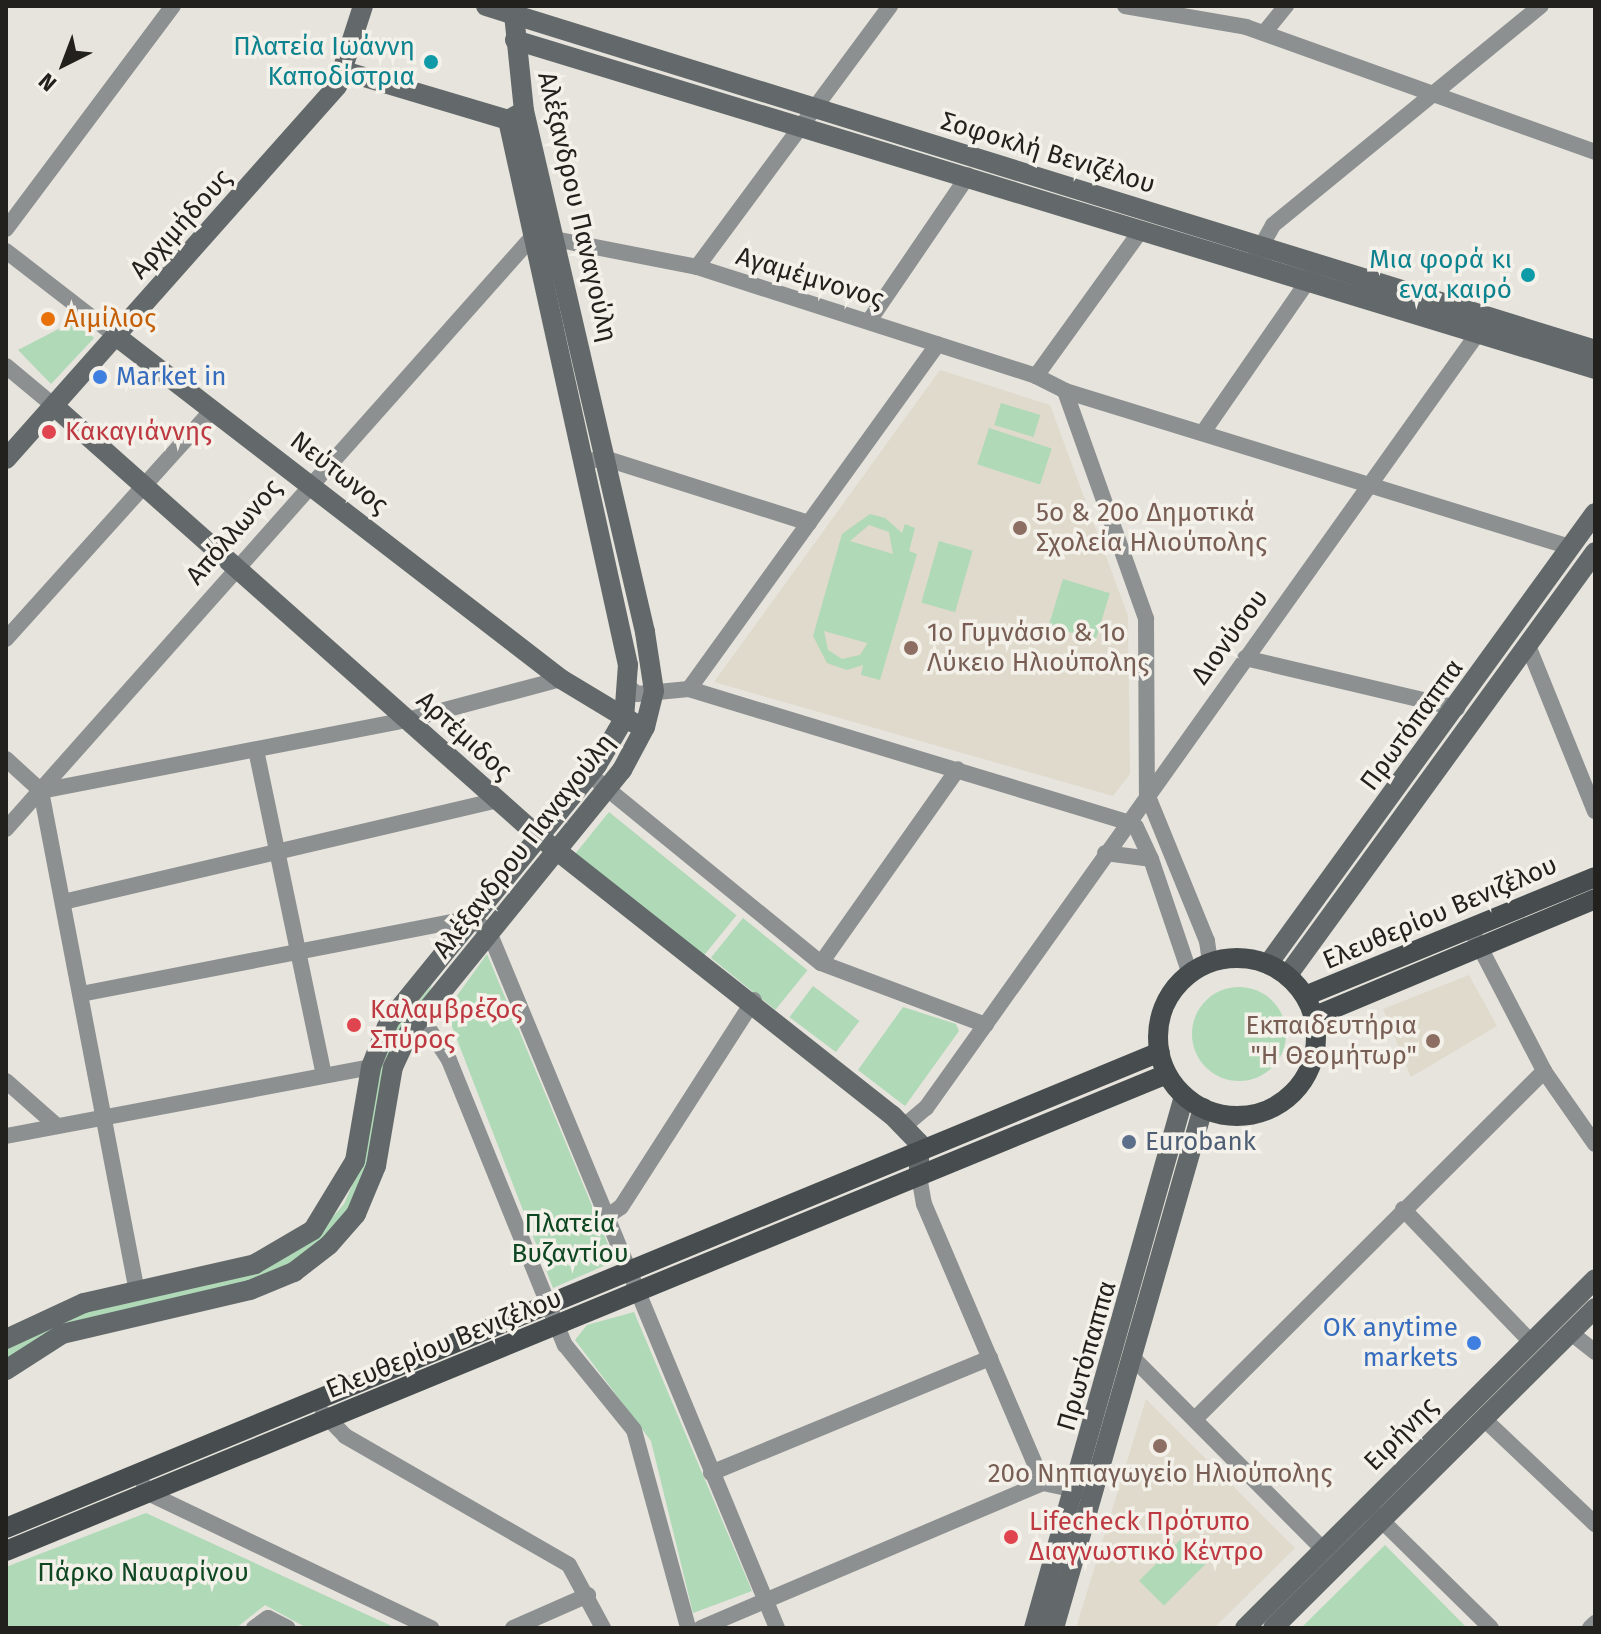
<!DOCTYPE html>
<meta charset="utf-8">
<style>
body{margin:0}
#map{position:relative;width:1601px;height:1634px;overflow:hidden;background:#e6e4dc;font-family:"Fira Sans",sans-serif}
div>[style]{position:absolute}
.built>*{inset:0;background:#dfdacb}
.green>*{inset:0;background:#afd9b7;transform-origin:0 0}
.round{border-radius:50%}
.street>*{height:16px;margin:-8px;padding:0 8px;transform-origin:8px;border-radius:8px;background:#8d9091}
.secondary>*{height:20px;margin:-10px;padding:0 10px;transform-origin:10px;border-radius:10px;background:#63696a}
.primary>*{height:20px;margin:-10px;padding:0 10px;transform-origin:10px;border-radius:10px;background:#474d4e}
.primary>.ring{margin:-10px;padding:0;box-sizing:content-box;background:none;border:20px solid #474d4e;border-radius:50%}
.dots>*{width:22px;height:22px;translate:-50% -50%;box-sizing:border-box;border:4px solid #f3f1e9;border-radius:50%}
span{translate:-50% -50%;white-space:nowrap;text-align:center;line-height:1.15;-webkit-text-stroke:7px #f3f1e9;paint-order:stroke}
.culture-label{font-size:26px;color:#0d838f}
.right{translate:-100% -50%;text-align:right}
.street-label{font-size:26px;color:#22211e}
.food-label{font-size:26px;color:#c56008}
.left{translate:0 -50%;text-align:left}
.shop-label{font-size:26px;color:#366cbe}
.health-label{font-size:26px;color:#be3a42}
.education-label{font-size:26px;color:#785e54}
.service-label{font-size:26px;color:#4e5e75}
.park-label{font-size:26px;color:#0e4721}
.frame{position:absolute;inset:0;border:8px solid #22211e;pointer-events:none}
.north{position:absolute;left:24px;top:24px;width:80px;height:80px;-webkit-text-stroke:6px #f3f1e9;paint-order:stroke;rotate:222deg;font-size:22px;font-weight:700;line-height:32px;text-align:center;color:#22211e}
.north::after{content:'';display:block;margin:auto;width:28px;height:36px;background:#22211e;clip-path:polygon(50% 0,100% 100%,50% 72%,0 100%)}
</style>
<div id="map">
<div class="built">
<i style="clip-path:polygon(940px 370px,1050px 405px,1128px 616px,1130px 774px,1113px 796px,714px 682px)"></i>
<i style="clip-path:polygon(1469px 975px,1497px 1026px,1411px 1077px,1383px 1009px)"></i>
<i style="clip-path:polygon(1146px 1399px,1295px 1548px,1214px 1628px,1076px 1628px)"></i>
</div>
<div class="green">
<i style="clip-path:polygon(74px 321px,94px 338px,51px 384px,18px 350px)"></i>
<i style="left:1001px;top:403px;width:41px;height:23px;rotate:17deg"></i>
<i style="left:989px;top:428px;width:66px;height:38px;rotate:18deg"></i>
<i style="clip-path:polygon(evenodd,870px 514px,885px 518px,902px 533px,905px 524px,915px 528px,909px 551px,917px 554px,880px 680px,861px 675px,863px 665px,847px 670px,827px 663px,813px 636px,842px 534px,870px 514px,869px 525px,889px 532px,893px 554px,850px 541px,869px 525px,870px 514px,824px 631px,867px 643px,867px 644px,860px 655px,842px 659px,828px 650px,824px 631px)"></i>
<i style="left:939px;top:541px;width:35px;height:64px;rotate:16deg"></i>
<i style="left:1063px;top:579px;width:49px;height:49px;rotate:17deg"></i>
<i style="left:609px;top:812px;width:164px;height:54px;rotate:39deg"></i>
<i style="left:743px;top:918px;width:83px;height:51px;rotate:39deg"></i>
<i style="clip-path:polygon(487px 954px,615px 1261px,553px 1288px,446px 1011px)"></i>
<i style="clip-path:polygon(432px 985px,351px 1208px,304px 1258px,262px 1279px,63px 1326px,6px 1359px,6px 1348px,61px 1317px,259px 1271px,317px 1235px,344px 1204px,356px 1176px,384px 1041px)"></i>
<i style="left:813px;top:986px;width:58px;height:39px;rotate:37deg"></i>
<i class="round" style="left:1192px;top:987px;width:94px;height:94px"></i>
<i style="clip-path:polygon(903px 1007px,956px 1024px,959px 1031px,905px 1106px,858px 1070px)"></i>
<i style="clip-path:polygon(634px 1312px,752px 1591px,693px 1613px,651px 1441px,575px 1340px,587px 1325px)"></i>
<i style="clip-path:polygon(146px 1513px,396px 1628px,307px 1628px,265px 1605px,236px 1628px,6px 1628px,6px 1567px)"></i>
<i style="left:1183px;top:1537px;width:35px;height:62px;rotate:45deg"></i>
<i style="clip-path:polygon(1385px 1545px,1467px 1628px,1301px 1628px)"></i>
</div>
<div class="street">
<i style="left:1125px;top:6px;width:123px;rotate:9.8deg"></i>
<i style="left:1246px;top:27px;width:371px;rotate:19.7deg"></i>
<i style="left:1264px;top:33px;width:35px;rotate:-51deg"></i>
<i style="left:6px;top:229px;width:279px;rotate:-53.2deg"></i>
<i style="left:6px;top:251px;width:139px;rotate:37.7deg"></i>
<i style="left:1257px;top:254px;width:33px;rotate:-61deg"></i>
<i style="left:1273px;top:225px;width:346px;rotate:-39.3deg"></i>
<i style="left:697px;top:267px;width:325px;rotate:-53.5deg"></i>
<i style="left:869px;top:321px;width:176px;rotate:-55.7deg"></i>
<i style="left:6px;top:366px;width:62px;rotate:39.8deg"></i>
<i style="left:1036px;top:376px;width:181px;rotate:-54.2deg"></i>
<i style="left:1065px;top:391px;width:242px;rotate:70.4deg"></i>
<i style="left:1146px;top:619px;width:175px;rotate:89.7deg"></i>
<i style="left:1147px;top:794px;width:159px;rotate:67.8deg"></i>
<i style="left:1207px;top:941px;width:22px;rotate:82deg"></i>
<i style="left:1204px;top:431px;width:193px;rotate:-55.3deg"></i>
<i style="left:594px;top:460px;width:13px;rotate:-4deg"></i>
<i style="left:607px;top:459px;width:212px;rotate:17.6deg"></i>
<i style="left:6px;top:639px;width:309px;rotate:-48deg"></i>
<i style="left:1529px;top:648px;width:176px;rotate:68deg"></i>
<i style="left:1245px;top:658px;width:218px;rotate:13.3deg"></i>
<i style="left:630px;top:688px;width:9px;rotate:41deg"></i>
<i style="left:637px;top:694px;width:52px;rotate:-5.5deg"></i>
<i style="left:689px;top:689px;width:458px;rotate:16.9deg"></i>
<i style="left:1127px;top:822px;width:10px;rotate:29deg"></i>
<i style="left:1136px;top:827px;width:35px;rotate:65deg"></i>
<i style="left:1151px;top:859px;width:121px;rotate:71.3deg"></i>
<i style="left:689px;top:689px;width:425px;rotate:-54.2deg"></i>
<i style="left:256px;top:750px;width:332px;rotate:78.2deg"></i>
<i style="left:6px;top:759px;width:47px;rotate:42.4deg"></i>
<i style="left:589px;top:774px;width:299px;rotate:39.2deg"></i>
<i style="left:821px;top:963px;width:176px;rotate:20.6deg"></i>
<i style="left:41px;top:791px;width:373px;rotate:-11deg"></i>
<i style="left:407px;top:720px;width:159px;rotate:-14.9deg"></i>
<i style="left:41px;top:791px;width:510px;rotate:79.15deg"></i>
<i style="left:6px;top:829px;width:795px;rotate:-48.37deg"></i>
<i style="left:534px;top:235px;width:166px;rotate:11.1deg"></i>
<i style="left:697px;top:267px;width:356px;rotate:17.8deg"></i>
<i style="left:1036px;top:376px;width:33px;rotate:27deg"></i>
<i style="left:1065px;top:391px;width:529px;rotate:17.17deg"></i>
<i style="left:1105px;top:853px;width:46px;rotate:7.4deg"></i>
<i style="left:63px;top:902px;width:447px;rotate:-13.2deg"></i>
<i style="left:1470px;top:928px;width:161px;rotate:62.6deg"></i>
<i style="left:1544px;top:1071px;width:89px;rotate:55.1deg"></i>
<i style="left:821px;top:963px;width:237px;rotate:-54.8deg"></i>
<i style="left:81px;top:994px;width:397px;rotate:-11deg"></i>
<i style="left:471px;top:918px;width:23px;rotate:38deg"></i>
<i style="left:489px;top:932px;width:753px;rotate:67.52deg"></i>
<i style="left:421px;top:1017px;width:51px;rotate:56.9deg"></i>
<i style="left:449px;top:1060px;width:308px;rotate:67.9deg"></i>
<i style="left:565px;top:1345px;width:109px;rotate:50.9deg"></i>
<i style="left:634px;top:1430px;width:205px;rotate:74.7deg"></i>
<i style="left:6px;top:1081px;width:68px;rotate:41.4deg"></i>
<i style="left:903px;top:1127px;width:30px;rotate:-40deg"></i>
<i style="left:926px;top:1108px;width:951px;rotate:-54.54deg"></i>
<i style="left:6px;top:1136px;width:371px;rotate:-10.7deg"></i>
<i style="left:919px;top:1176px;width:28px;rotate:80deg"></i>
<i style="left:924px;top:1204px;width:303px;rotate:66.9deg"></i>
<i style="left:1403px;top:1209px;width:186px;rotate:46.1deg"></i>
<i style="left:605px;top:1218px;width:19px;rotate:-35deg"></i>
<i style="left:621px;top:1207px;width:246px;rotate:-57.3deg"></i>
<i style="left:1571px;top:1333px;width:31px;rotate:38deg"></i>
<i style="left:1134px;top:1359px;width:267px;rotate:45.2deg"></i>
<i style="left:323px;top:1413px;width:32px;rotate:46deg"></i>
<i style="left:345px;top:1436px;width:258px;rotate:29.9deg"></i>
<i style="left:569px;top:1565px;width:72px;rotate:61.6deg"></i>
<i style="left:1195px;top:1419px;width:493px;rotate:-44.9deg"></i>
<i style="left:1484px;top:1419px;width:153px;rotate:43.4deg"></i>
<i style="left:711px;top:1473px;width:302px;rotate:-22.4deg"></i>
<i style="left:144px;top:1486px;width:8px;rotate:60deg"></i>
<i style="left:148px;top:1493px;width:314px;rotate:25.5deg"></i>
<i style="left:1373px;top:1512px;width:165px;rotate:44.5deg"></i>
<i style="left:254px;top:1628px;width:17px;rotate:-36deg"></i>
<i style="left:268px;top:1618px;width:22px;rotate:27deg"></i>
<i style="left:513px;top:1628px;width:82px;rotate:-23.7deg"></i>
<i style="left:701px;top:1628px;width:371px;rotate:-23deg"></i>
<i style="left:1043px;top:1483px;width:43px;rotate:12.1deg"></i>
<i style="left:1590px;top:1628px;width:7px;rotate:-45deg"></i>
</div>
<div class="secondary">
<i style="left:486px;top:6px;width:1161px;rotate:17.23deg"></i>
<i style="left:515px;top:40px;width:1129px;rotate:16.94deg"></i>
<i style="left:344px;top:71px;width:171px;rotate:16.6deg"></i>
<i style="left:508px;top:120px;width:13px;rotate:-29deg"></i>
<i style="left:116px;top:336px;width:562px;rotate:37.62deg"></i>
<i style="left:561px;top:679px;width:85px;rotate:31.1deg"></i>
<i style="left:54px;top:406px;width:646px;rotate:41.61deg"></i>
<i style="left:537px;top:835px;width:452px;rotate:38.3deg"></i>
<i style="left:892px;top:1115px;width:39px;rotate:46deg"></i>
<i style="left:919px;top:1143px;width:33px;rotate:90deg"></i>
<i style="left:6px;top:459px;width:499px;rotate:-48.4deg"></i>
<i style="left:337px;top:86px;width:84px;rotate:-72deg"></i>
<i style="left:1268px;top:964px;width:557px;rotate:-54.06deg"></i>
<i style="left:1287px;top:976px;width:524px;rotate:-54deg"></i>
<i style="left:6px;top:1339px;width:86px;rotate:-24.8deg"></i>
<i style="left:84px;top:1303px;width:175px;rotate:-12.8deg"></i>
<i style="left:255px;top:1264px;width:67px;rotate:-30.4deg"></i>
<i style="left:313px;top:1230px;width:81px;rotate:-58.7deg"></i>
<i style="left:355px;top:1161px;width:95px;rotate:-80.3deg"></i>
<i style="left:371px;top:1067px;width:49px;rotate:-68.6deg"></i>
<i style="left:389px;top:1021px;width:330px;rotate:-50.9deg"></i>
<i style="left:597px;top:765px;width:53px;rotate:-59.6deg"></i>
<i style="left:624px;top:719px;width:54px;rotate:-85.8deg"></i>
<i style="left:628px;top:665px;width:558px;rotate:-102.42deg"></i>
<i style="left:6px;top:1370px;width:67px;rotate:-32.7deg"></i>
<i style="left:62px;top:1334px;width:193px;rotate:-13.2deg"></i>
<i style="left:250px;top:1290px;width:48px;rotate:-22.2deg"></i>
<i style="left:294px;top:1272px;width:44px;rotate:-37.6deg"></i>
<i style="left:329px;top:1245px;width:41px;rotate:-48.9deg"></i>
<i style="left:356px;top:1214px;width:52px;rotate:-67.4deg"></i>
<i style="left:376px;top:1166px;width:100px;rotate:-80.3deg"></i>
<i style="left:393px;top:1067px;width:38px;rotate:-65deg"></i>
<i style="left:409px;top:1032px;width:338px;rotate:-50.9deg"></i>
<i style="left:622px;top:770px;width:49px;rotate:-61.9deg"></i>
<i style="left:645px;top:727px;width:37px;rotate:-76deg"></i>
<i style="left:654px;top:691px;width:60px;rotate:-98.7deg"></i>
<i style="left:645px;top:632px;width:535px;rotate:-103.07deg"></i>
<i style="left:524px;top:111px;width:97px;rotate:-95.9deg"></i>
<i style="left:1034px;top:1628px;width:553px;rotate:-74.25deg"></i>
<i style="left:1054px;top:1628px;width:541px;rotate:-74.01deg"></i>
<i style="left:1245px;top:1628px;width:494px;rotate:-44.9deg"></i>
<i style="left:1273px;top:1628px;width:454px;rotate:-44.8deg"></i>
</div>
<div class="primary">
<i class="ring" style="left:1158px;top:958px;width:138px;height:138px"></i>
<i style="left:1305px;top:996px;width:313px;rotate:-22.3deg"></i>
<i style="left:1313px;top:1017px;width:306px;rotate:-22.7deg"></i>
<i style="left:6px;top:1528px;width:1248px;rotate:-22.42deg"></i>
<i style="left:6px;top:1551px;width:1255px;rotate:-22.34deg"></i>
</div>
<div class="dots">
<i style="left:431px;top:62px;background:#0f9aa8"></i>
<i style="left:1528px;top:275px;background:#0f9aa8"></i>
<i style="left:48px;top:319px;background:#e8710a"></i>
<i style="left:100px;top:377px;background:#3f7fe0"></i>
<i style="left:49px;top:432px;background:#e0444e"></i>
<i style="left:1020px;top:528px;background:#8d6e63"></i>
<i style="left:911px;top:648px;background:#8d6e63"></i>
<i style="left:354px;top:1025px;background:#e0444e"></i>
<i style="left:1433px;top:1041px;background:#8d6e63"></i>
<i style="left:1129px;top:1142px;background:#5c6f8a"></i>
<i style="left:1474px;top:1343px;background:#3f7fe0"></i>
<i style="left:1160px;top:1446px;background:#8d6e63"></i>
<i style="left:1011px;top:1537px;background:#e0444e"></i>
</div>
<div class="culture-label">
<span class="right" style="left:415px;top:62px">Πλατεία Ιωάννη<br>Καποδίστρια</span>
<span class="right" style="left:1512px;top:275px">Μια φορά κι<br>ενα καιρό</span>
</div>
<div class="street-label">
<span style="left:1048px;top:153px;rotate:17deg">Σοφοκλή Βενιζέλου</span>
<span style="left:577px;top:207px;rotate:77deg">Αλέξανδρου Παναγούλη</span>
<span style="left:181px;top:224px;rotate:-48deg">Αρχιμήδους</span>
<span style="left:810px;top:278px;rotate:17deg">Αγαμέμνονος</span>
<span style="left:339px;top:473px;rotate:38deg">Νεύτωνος</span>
<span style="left:234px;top:532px;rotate:-49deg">Απόλλωνος</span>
<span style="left:1230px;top:637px;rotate:-54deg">Διονύσου</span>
<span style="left:1412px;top:725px;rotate:-54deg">Πρωτόπαππα</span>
<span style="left:464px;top:736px;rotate:42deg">Αρτέμιδος</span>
<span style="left:524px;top:846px;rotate:-52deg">Αλέξανδρου Παναγούλη</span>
<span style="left:1440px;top:913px;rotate:-23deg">Ελευθερίου Βενιζέλου</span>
<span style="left:444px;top:1344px;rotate:-22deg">Ελευθερίου Βενιζέλου</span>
<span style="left:1087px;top:1356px;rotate:-74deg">Πρωτόπαππα</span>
<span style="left:1401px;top:1434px;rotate:-45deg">Ειρήνης</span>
</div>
<div class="food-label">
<span class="left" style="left:64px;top:319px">Αιμίλιος</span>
</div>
<div class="shop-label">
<span class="left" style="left:116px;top:377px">Market in</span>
<span class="right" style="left:1458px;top:1343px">OK anytime<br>markets</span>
</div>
<div class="health-label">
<span class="left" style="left:65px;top:432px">Κακαγιάννης</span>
<span class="left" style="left:370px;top:1025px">Καλαμβρέζος<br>Σπύρος</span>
<span class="left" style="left:1029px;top:1537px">Lifecheck Πρότυπο<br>Διαγνωστικό Κέντρο</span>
</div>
<div class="education-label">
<span class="left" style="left:1036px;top:528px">5ο &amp; 20ο Δημοτικά<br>Σχολεία Ηλιούπολης</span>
<span class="left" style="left:927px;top:648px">1ο Γυμνάσιο &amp; 1ο<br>Λύκειο Ηλιούπολης</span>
<span class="right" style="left:1417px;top:1041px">Εκπαιδευτήρια<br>"Η Θεομήτωρ"</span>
<span style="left:1160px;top:1474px">20ο Νηπιαγωγείo Ηλιούπολης</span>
</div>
<div class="service-label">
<span class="left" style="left:1145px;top:1142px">Eurobank</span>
</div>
<div class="park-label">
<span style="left:570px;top:1239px">Πλατεία<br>Βυζαντίου</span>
<span style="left:143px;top:1573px">Πάρκο Ναυαρίνου</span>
</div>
<div class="frame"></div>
<div class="north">N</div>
</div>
